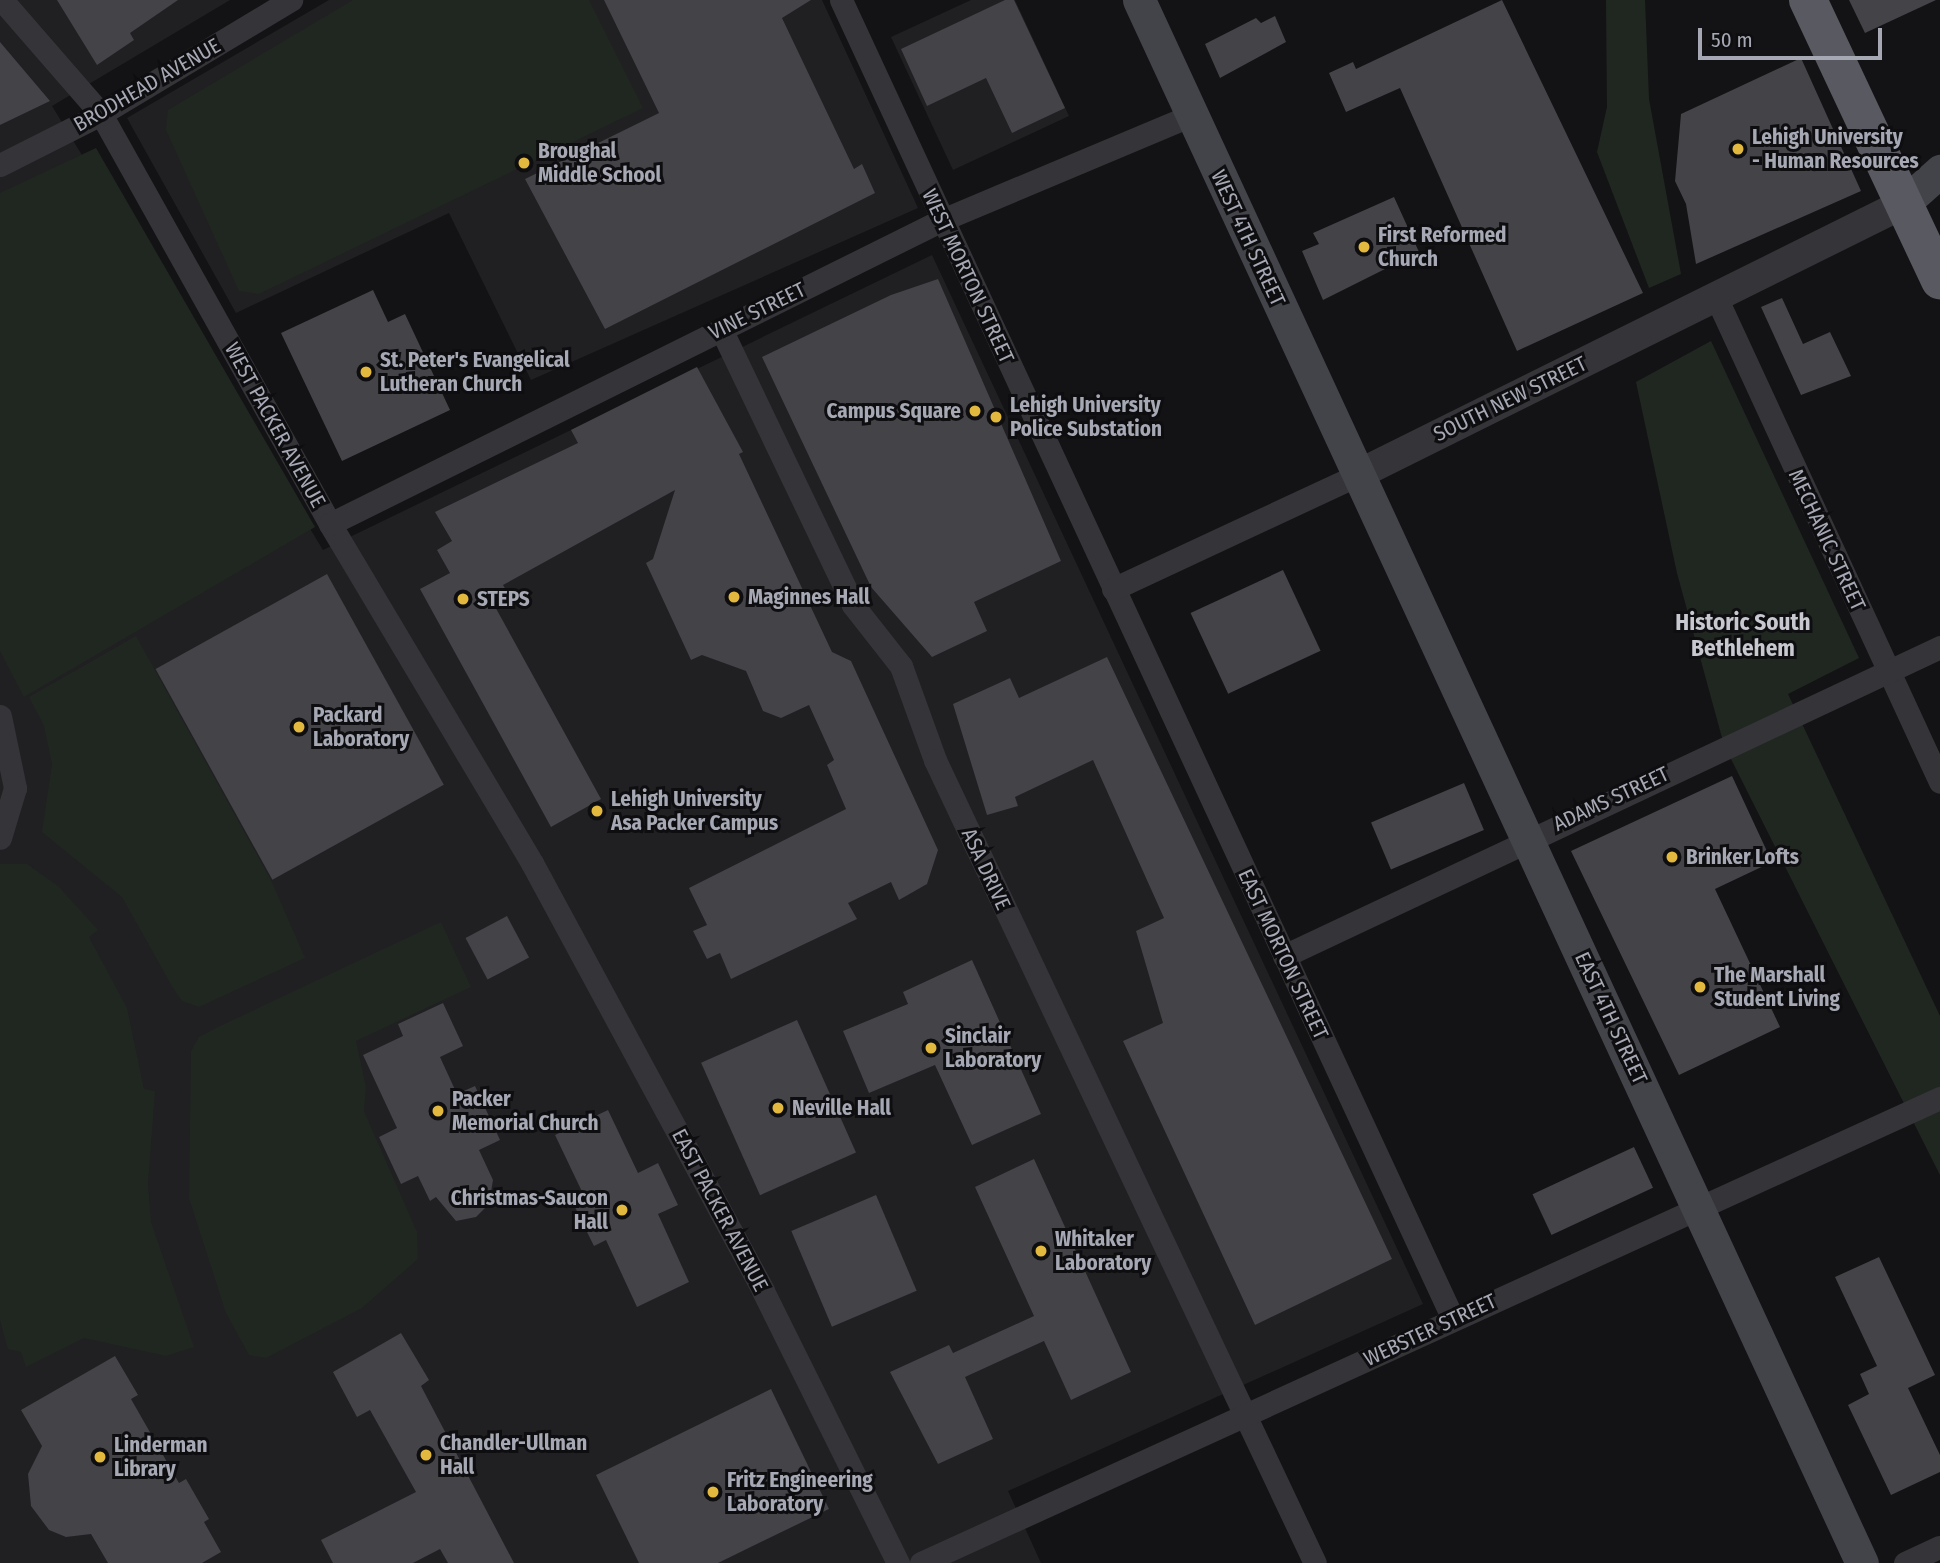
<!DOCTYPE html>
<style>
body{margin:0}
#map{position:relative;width:1940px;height:1563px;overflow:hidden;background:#131315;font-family:"Fira Sans Condensed",sans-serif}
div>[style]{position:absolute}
.built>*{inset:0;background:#201f22}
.green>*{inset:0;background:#202721}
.building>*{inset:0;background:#434348;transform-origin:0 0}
.minor>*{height:23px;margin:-11.5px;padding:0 11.5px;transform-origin:11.5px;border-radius:11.5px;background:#353539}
.tertiary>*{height:30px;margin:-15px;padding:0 15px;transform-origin:15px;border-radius:15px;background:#353539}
.secondary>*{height:33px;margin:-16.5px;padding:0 16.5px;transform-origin:16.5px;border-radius:16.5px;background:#434449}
.trunk>*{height:38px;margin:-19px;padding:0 19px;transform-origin:19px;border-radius:19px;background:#595a61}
.dots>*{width:19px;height:19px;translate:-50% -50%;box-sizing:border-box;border:4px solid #0e0e10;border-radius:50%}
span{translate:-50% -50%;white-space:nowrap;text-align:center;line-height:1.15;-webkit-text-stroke:6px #0e0e10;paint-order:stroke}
.street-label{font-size:21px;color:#a6a9b4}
.poi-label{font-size:21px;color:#a6a9b4;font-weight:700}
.left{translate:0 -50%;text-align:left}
.right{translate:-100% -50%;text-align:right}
.neighbourhood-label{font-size:23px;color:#c7c8d0;font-weight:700}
.scale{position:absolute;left:1698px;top:28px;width:184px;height:32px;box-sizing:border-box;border:4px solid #a6a9b4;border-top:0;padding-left:9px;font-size:21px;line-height:24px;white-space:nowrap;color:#a6a9b4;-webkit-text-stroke:5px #0e0e10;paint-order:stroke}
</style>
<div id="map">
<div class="built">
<i style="clip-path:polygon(0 0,230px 0,52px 106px,323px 550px,932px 255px,1423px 1304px,1008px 1491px,1041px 1563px,0 1563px)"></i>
<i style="clip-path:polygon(329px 0,822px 0,918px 208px,531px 380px,449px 213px,236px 313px,127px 118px)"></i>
<i style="clip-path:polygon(971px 0,1015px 0,1069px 116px,953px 170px,891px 37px)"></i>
</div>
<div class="green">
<i style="clip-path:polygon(353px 0,589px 0,643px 108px,259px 294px,239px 291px,166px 130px,168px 110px)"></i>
<i style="clip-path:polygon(1606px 0,1645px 0,1649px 99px,1681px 274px,1649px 288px,1597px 152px,1607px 107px)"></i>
<i style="clip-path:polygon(96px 148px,315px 527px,24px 697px,0 651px,0 193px)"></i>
<i style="clip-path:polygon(1711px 341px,1859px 658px,1788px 694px,1940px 1016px,1940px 1175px,1724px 745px,1677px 573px,1636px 382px)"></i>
<i style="clip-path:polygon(136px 636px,271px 880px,305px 958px,199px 1007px,182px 1001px,173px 988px,122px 897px,42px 832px,52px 764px,44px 726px,29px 697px)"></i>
<i style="clip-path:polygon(0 864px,27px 864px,58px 886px,98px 930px,89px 937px,127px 1008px,144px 1089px,155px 1091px,148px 1184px,151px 1222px,194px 1347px,166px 1356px,84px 1338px,26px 1367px,21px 1352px,8px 1349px,0 1320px)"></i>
<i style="clip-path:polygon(441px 922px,471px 987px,356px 1041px,366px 1087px,364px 1111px,417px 1232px,418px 1259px,362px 1308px,266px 1358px,249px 1355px,226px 1313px,189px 1198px,191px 1051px,199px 1037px,216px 1028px)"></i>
</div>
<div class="building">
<i style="clip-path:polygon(57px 0,178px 0,130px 33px,134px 40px,97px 65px)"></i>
<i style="clip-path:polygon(604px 0,811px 0,782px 18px,854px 169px,862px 164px,875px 193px,605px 329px,525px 179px,659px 113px)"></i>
<i style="clip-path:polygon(1005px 0,1014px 0,1065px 108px,1012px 133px,986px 78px,927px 106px,901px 49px)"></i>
<i style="clip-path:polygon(1502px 0,1643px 293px,1517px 351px,1400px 88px,1346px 112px,1329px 73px,1353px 62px,1356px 69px)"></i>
<i style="clip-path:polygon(1849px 0,1936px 0,1865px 33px)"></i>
<i style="clip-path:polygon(1275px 16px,1286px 42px,1220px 78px,1205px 44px,1256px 18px,1261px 23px)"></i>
<i style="clip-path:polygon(0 42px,50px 101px,0 125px)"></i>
<i style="clip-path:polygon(1801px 58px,1861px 191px,1696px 264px,1686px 204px,1675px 181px,1681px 114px)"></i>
<i style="clip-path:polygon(1394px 197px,1419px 252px,1323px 300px,1302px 251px,1319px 244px,1313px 233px)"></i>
<i style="clip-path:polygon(938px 279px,1061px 561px,974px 602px,987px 631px,932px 657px,871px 587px,762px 357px,891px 295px)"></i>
<i style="clip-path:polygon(373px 290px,388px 322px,405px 314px,450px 410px,342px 461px,281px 333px)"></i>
<i style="clip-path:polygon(1782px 298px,1803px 344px,1830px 332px,1851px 376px,1801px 395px,1761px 307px)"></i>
<i style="clip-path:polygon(697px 367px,743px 452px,739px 454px,832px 652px,851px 661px,938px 850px,927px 884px,899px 900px,891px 882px,848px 903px,857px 919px,731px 979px,720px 953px,707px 959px,693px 931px,707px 925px,689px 888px,846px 809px,827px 765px,834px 760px,809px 705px,781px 718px,763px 711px,746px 671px,702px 655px,691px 660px,646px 563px,653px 559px,675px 490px,503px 585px,509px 595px,493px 603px,601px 799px,551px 827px,420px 589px,450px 573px,437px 550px,452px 541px,435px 512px,578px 443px,571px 430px)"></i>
<i style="left:1283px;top:570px;width:89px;height:102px;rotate:65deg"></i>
<i style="left:327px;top:574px;width:241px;height:196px;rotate:61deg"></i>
<i style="clip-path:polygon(1107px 657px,1392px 1259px,1255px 1325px,1123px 1041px,1163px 1023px,1136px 931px,1164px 918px,1093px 760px,1015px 797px,1018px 806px,987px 815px,953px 704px,1010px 678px,1019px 698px)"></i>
<i style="clip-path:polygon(1732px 776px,1772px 862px,1715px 889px,1780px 1027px,1679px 1075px,1571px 851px)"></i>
<i style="left:1464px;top:783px;width:51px;height:101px;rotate:67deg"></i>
<i style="left:507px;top:916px;width:47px;height:47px;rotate:62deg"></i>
<i style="clip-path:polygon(972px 960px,1041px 1114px,972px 1145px,935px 1065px,869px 1093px,843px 1031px,908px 1004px,903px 992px)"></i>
<i style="clip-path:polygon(443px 1003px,463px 1046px,440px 1057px,457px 1094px,475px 1086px,500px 1140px,479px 1150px,493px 1180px,489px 1204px,476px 1217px,456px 1221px,436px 1197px,430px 1201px,418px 1176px,401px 1184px,379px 1137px,397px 1128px,363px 1055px,403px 1036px,398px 1024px)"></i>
<i style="left:797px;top:1020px;width:145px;height:105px;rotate:66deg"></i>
<i style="clip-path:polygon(608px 1110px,638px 1173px,658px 1163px,678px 1205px,658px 1214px,689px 1282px,637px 1307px,606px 1240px,594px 1246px,587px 1232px,574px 1205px,586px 1200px,555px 1135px)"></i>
<i style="left:1634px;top:1147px;width:45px;height:112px;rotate:65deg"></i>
<i style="clip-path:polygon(1034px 1159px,1131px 1372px,1071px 1400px,1044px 1341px,965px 1377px,993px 1439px,938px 1464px,890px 1372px,949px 1345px,953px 1353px,1034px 1316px,975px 1187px)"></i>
<i style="left:876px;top:1195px;width:104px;height:92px;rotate:67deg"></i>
<i style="clip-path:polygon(1879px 1257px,1935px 1375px,1908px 1388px,1940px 1455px,1940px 1472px,1891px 1495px,1848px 1405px,1869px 1394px,1860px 1374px,1877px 1366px,1835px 1277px)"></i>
<i style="clip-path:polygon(401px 1333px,429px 1380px,421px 1386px,514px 1563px,448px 1563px,440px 1549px,413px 1563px,333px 1563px,321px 1540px,416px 1492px,370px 1410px,357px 1417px,333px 1372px)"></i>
<i style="clip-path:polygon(115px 1356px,138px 1395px,131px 1399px,179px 1483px,186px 1479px,209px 1519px,204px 1522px,221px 1552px,202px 1563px,108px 1563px,91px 1534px,66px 1537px,49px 1530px,31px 1506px,28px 1474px,42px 1446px,21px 1410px)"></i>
<i style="clip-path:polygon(771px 1389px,829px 1509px,718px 1563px,639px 1563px,596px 1475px)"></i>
</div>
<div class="minor">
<i style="left:2px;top:0;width:151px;rotate:49deg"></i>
<i style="left:101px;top:114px;width:470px;rotate:60.8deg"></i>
<i style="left:330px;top:524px;width:395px;rotate:59.2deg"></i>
<i style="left:532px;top:863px;width:486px;rotate:61.6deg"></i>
<i style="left:763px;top:1291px;width:304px;rotate:63.6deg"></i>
<i style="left:841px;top:0;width:1454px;rotate:65.11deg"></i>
<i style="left:0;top:165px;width:113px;rotate:-26.8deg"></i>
<i style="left:101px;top:114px;width:222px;rotate:-31deg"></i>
<i style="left:1716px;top:297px;width:534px;rotate:65.21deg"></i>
<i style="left:721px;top:329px;width:306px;rotate:64.4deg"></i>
<i style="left:853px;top:605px;width:78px;rotate:51.8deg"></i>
<i style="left:901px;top:666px;width:100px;rotate:70.1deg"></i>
<i style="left:935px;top:760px;width:888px;rotate:64.68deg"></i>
<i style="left:330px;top:524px;width:683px;rotate:-26.42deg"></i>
<i style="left:942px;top:220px;width:271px;rotate:-22.8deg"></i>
<i style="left:1113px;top:589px;width:269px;rotate:-25deg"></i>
<i style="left:0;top:716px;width:74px;rotate:78.2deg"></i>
<i style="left:15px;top:788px;width:52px;rotate:106.7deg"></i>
<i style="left:1284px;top:956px;width:725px;rotate:-25.22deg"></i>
<i style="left:921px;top:1563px;width:1120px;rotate:-24.53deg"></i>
<i style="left:1905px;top:1563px;width:38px;rotate:-25deg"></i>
</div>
<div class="tertiary">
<i style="left:1357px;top:475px;width:610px;rotate:-26.4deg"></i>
</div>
<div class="secondary">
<i style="left:1139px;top:0;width:1722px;rotate:65.18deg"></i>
<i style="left:1903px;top:204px;width:50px;rotate:-41.7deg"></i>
</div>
<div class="trunk">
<i style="left:1808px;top:0;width:310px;rotate:64.8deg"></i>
</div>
<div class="dots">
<i style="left:1738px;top:149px;background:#e2b93e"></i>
<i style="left:524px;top:163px;background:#e2b93e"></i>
<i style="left:1364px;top:247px;background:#e2b93e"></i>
<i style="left:366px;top:372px;background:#e2b93e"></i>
<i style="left:975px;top:411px;background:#e2b93e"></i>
<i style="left:996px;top:417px;background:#e2b93e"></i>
<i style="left:734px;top:597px;background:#e2b93e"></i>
<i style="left:463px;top:599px;background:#e2b93e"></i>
<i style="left:299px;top:727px;background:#e2b93e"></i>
<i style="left:597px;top:811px;background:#e2b93e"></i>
<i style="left:1672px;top:857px;background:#e2b93e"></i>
<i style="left:1700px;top:987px;background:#e2b93e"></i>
<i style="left:931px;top:1048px;background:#e2b93e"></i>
<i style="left:778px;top:1108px;background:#e2b93e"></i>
<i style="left:438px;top:1111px;background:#e2b93e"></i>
<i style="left:622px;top:1210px;background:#e2b93e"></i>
<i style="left:1041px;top:1251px;background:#e2b93e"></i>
<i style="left:426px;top:1455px;background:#e2b93e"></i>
<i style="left:100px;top:1457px;background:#e2b93e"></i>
<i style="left:713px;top:1492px;background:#e2b93e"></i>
</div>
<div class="street-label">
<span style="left:147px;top:85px;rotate:-30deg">BRODHEAD AVENUE</span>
<span style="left:1248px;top:238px;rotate:65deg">WEST 4TH STREET</span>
<span style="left:968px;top:276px;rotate:65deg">WEST MORTON STREET</span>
<span style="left:757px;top:311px;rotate:-26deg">VINE STREET</span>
<span style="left:1510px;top:399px;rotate:-26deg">SOUTH NEW STREET</span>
<span style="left:275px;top:425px;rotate:61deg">WEST PACKER AVENUE</span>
<span style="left:1827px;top:540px;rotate:65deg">MECHANIC STREET</span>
<span style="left:1611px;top:799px;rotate:-25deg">ADAMS STREET</span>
<span style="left:986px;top:869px;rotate:65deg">ASA DRIVE</span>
<span style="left:1283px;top:954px;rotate:65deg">EAST MORTON STREET</span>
<span style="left:1611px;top:1018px;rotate:65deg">EAST 4TH STREET</span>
<span style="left:720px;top:1210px;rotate:62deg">EAST PACKER AVENUE</span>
<span style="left:1430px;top:1330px;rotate:-25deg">WEBSTER STREET</span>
</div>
<div class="poi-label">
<span class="left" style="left:1752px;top:149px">Lehigh University<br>- Human Resources</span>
<span class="left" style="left:538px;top:163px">Broughal<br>Middle School</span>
<span class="left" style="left:1378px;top:247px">First Reformed<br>Church</span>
<span class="left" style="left:380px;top:372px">St. Peter's Evangelical<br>Lutheran Church</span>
<span class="left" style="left:1010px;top:417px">Lehigh University<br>Police Substation</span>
<span class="right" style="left:961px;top:411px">Campus Square</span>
<span class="left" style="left:748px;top:597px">Maginnes Hall</span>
<span class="left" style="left:477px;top:599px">STEPS</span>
<span class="left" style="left:313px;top:727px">Packard<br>Laboratory</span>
<span class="left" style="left:611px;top:811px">Lehigh University<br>Asa Packer Campus</span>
<span class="left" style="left:1686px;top:857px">Brinker Lofts</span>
<span class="left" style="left:1714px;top:987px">The Marshall<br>Student Living</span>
<span class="left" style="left:945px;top:1048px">Sinclair<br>Laboratory</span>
<span class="left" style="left:452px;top:1111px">Packer<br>Memorial Church</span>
<span class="left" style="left:792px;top:1108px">Neville Hall</span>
<span class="right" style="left:608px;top:1210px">Christmas-Saucon<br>Hall</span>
<span class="left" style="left:1055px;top:1251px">Whitaker<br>Laboratory</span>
<span class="left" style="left:440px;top:1455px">Chandler-Ullman<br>Hall</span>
<span class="left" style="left:114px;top:1457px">Linderman<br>Library</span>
<span class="left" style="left:727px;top:1492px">Fritz Engineering<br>Laboratory</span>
</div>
<div class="neighbourhood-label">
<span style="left:1743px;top:635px">Historic South<br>Bethlehem</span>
</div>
<div class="scale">50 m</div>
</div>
